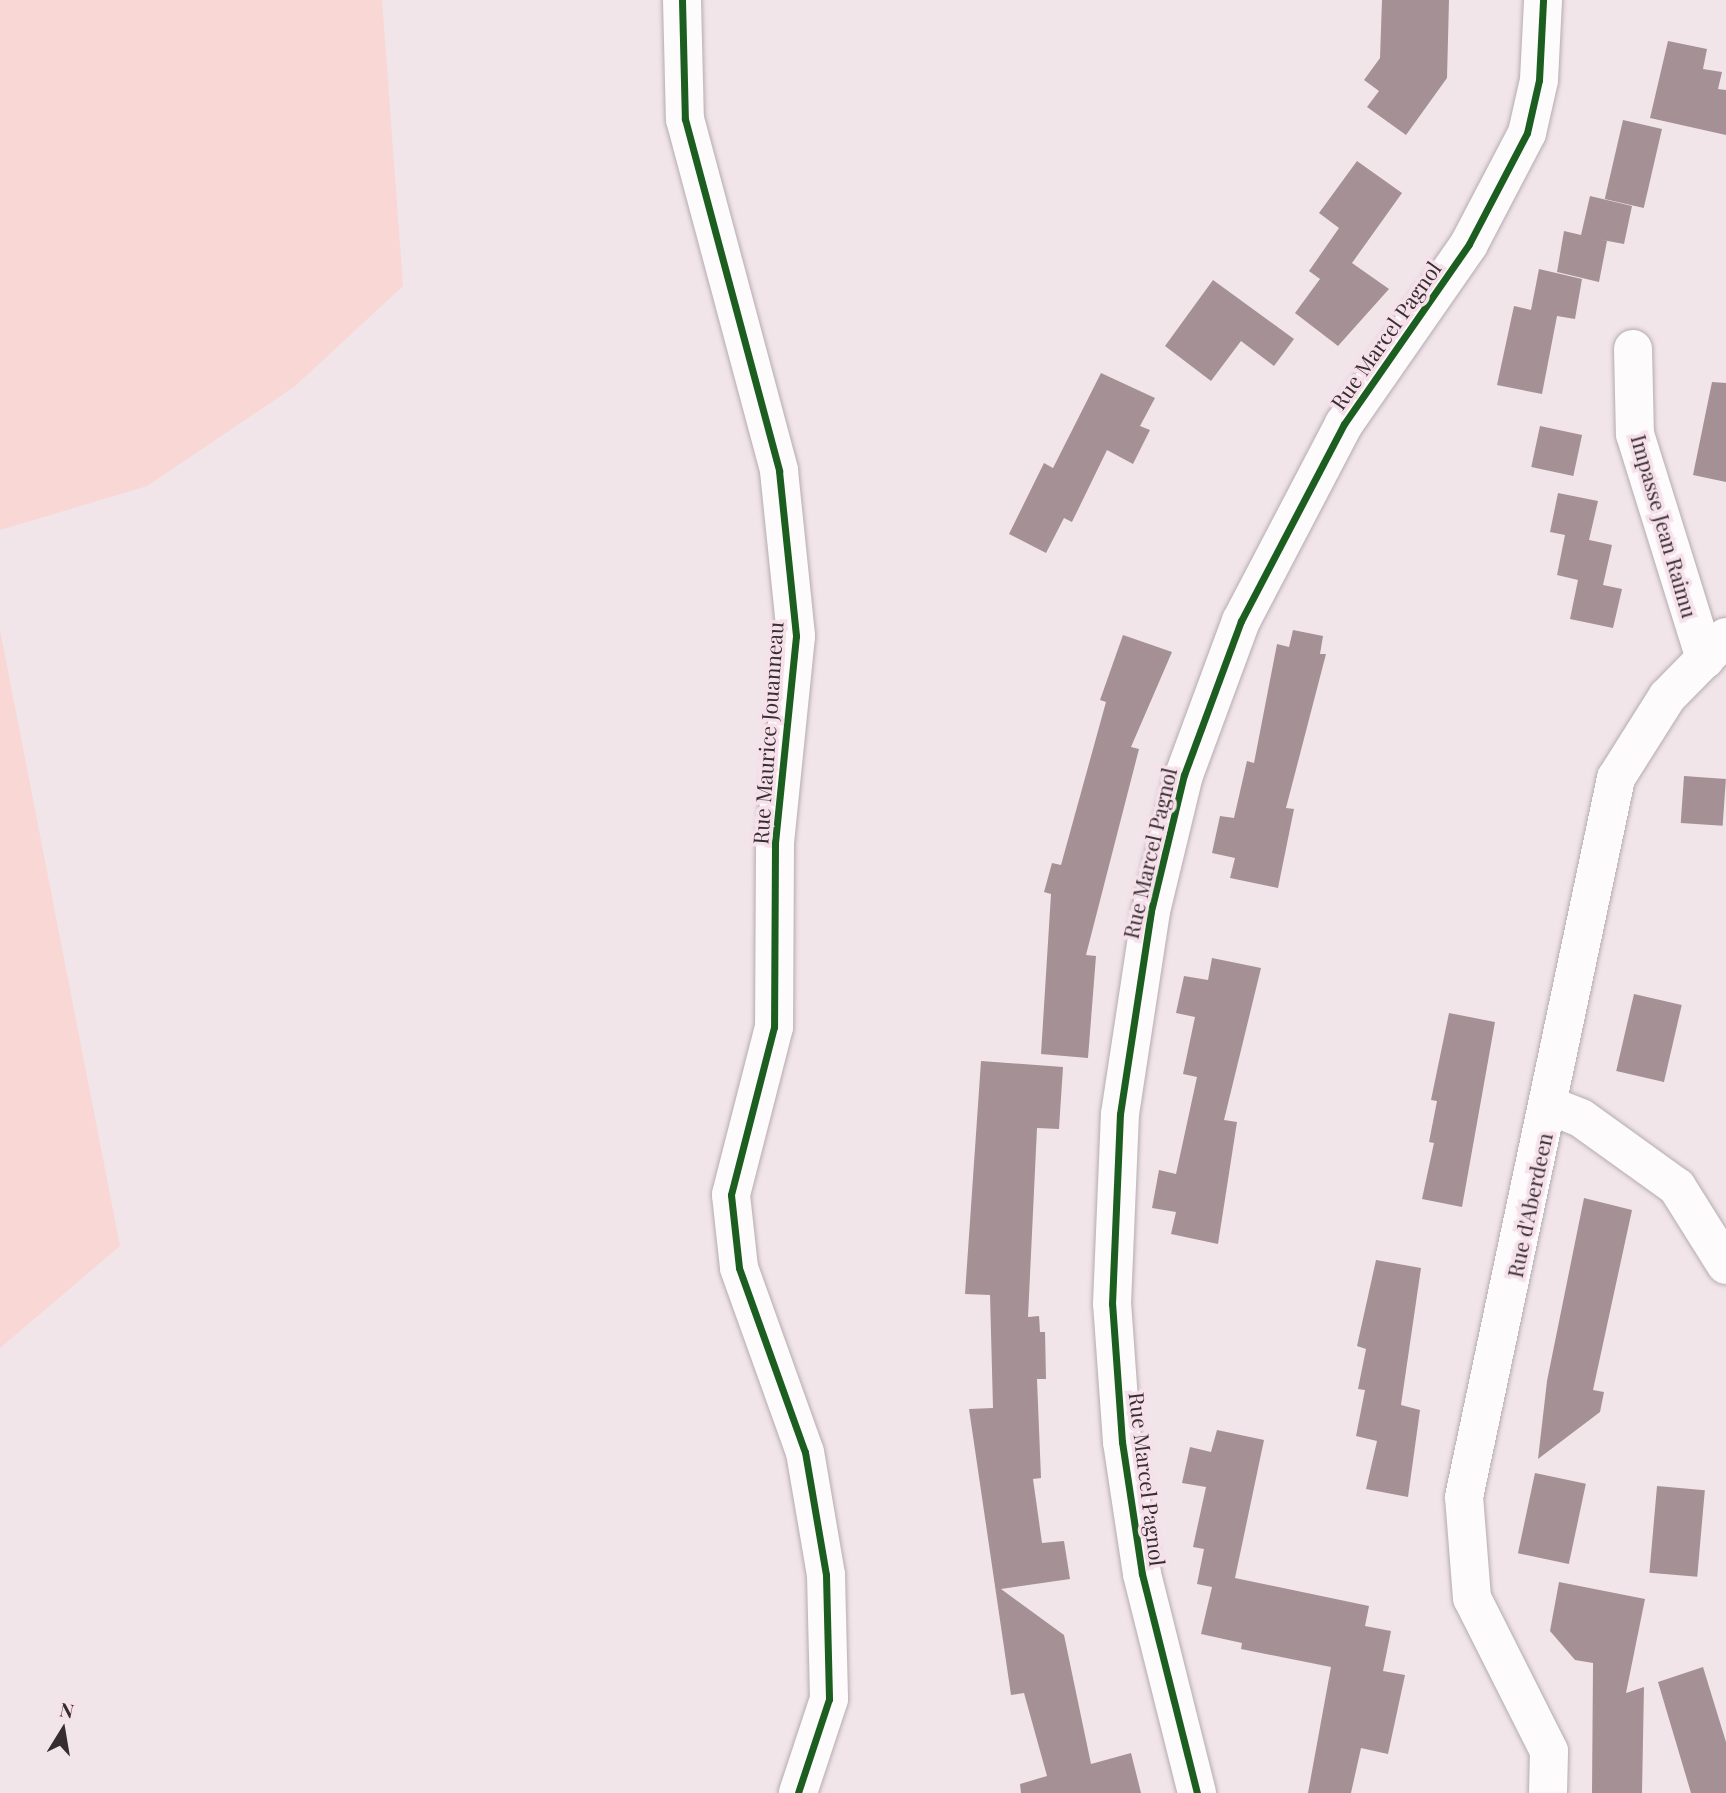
<!DOCTYPE html>
<style>
body{margin:0}
#map{position:relative;width:1726px;height:1793px;overflow:hidden;background:#f1e5ea;font-family:"Playfair Display",serif}
div>[style]{position:absolute}
.green>*{inset:0;background:#f8d7d4}
.building>*{inset:0;background:#a59095;transform-origin:0 0}
.roads{filter:drop-shadow(0 0 2px #b5acb0) drop-shadow(0 0 2px #b5acb0)}
.street>*{height:38px;margin:-19px;padding:0 19px;transform-origin:19px;border-radius:19px;background:#fdfbfc}
.cycleway>*{height:7px;margin:-3.5px;padding:0 3.5px;transform-origin:3.5px;border-radius:3.5px;background:#1b5e20}
span{translate:-50% -50%;white-space:nowrap;text-align:center;line-height:1.15;-webkit-text-stroke:7px #f6e0e9;paint-order:stroke}
.street-label{font-size:21px;color:#362d31}
.north{position:absolute;left:28px;top:1695px;width:70px;height:70px;-webkit-text-stroke:5px #f6e0e9;paint-order:stroke;rotate:11deg;font-size:19px;font-weight:700;line-height:28px;text-align:center;color:#362d31}
.north::after{content:'';display:block;margin:auto;width:24px;height:32px;background:#362d31;clip-path:polygon(50% 0,100% 100%,50% 72%,0 100%)}
</style>
<div id="map">
<div class="green">
<i style="clip-path:polygon(0 0,382px 0,403px 286px,294px 387px,147px 486px,0 530px)"></i>
<i style="clip-path:polygon(0 630px,120px 1246px,0 1348px)"></i>
</div>
<div class="building">
<i style="clip-path:polygon(1382px 0,1449px 0,1447px 78px,1406px 135px,1367px 107px,1379px 91px,1364px 80px,1380px 58px)"></i>
<i style="clip-path:polygon(1668px 41px,1707px 49px,1703px 69px,1722px 72px,1718px 89px,1726px 90px,1726px 135px,1650px 118px)"></i>
<i style="left:1623px;top:120px;width:40px;height:81px;rotate:13deg"></i>
<i style="clip-path:polygon(1357px 161px,1402px 193px,1352px 263px,1389px 289px,1338px 346px,1295px 313px,1320px 279px,1309px 271px,1339px 228px,1319px 213px)"></i>
<i style="clip-path:polygon(1590px 196px,1632px 206px,1624px 244px,1597px 239px,1607px 241px,1599px 282px,1557px 272px,1564px 231px,1581px 235px)"></i>
<i style="clip-path:polygon(1539px 269px,1582px 279px,1575px 319px,1557px 316px,1542px 394px,1497px 385px,1514px 306px,1531px 310px)"></i>
<i style="clip-path:polygon(1213px 280px,1294px 339px,1274px 366px,1241px 341px,1211px 381px,1165px 346px)"></i>
<i style="clip-path:polygon(1101px 373px,1155px 398px,1140px 426px,1150px 430px,1133px 464px,1107px 450px,1072px 522px,1064px 518px,1046px 553px,1009px 534px,1044px 463px,1053px 468px)"></i>
<i style="clip-path:polygon(1712px 382px,1726px 383px,1726px 482px,1693px 475px)"></i>
<i style="left:1540px;top:426px;width:43px;height:42px;rotate:12deg"></i>
<i style="clip-path:polygon(1558px 493px,1598px 501px,1589px 540px,1567px 535px,1612px 545px,1603px 585px,1622px 589px,1613px 628px,1570px 619px,1578px 580px,1557px 575px,1565px 535px,1550px 532px)"></i>
<i style="clip-path:polygon(1293px 630px,1323px 636px,1320px 654px,1326px 654px,1286px 808px,1294px 809px,1278px 888px,1230px 878px,1235px 858px,1212px 853px,1220px 816px,1234px 818px,1247px 761px,1254px 763px,1277px 644px,1289px 647px)"></i>
<i style="clip-path:polygon(1123px 635px,1172px 652px,1131px 747px,1139px 749px,1086px 955px,1096px 956px,1088px 1058px,1041px 1054px,1051px 894px,1044px 892px,1052px 863px,1061px 865px,1106px 702px,1100px 700px)"></i>
<i style="left:1684px;top:776px;width:42px;height:47px;rotate:4deg"></i>
<i style="clip-path:polygon(1212px 958px,1261px 968px,1224px 1120px,1237px 1122px,1218px 1244px,1171px 1234px,1176px 1212px,1152px 1208px,1159px 1170px,1176px 1174px,1197px 1077px,1183px 1074px,1195px 1017px,1176px 1013px,1184px 976px,1208px 980px)"></i>
<i style="left:1634px;top:994px;width:49px;height:79px;rotate:13deg"></i>
<i style="clip-path:polygon(1449px 1013px,1495px 1022px,1462px 1207px,1422px 1199px,1434px 1143px,1429px 1142px,1437px 1101px,1431px 1100px)"></i>
<i style="clip-path:polygon(981px 1061px,1063px 1067px,1059px 1129px,1037px 1128px,1028px 1317px,1039px 1316px,1040px 1332px,1045px 1332px,1046px 1379px,1037px 1379px,1041px 1478px,1033px 1479px,1042px 1543px,1064px 1541px,1070px 1579px,1001px 1589px,1064px 1635px,1091px 1764px,1131px 1753px,1141px 1793px,1021px 1793px,1020px 1784px,1047px 1776px,1024px 1693px,1011px 1695px,969px 1409px,993px 1408px,990px 1295px,965px 1294px)"></i>
<i style="clip-path:polygon(1584px 1198px,1632px 1210px,1593px 1390px,1604px 1392px,1600px 1412px,1538px 1459px,1547px 1381px)"></i>
<i style="clip-path:polygon(1376px 1260px,1421px 1268px,1401px 1405px,1420px 1410px,1408px 1497px,1366px 1489px,1377px 1441px,1356px 1436px,1365px 1390px,1358px 1389px,1366px 1349px,1357px 1346px)"></i>
<i style="clip-path:polygon(1217px 1430px,1264px 1440px,1235px 1578px,1369px 1606px,1365px 1626px,1391px 1631px,1383px 1671px,1405px 1675px,1388px 1754px,1361px 1748px,1351px 1793px,1308px 1793px,1331px 1667px,1241px 1649px,1242px 1643px,1201px 1634px,1212px 1587px,1197px 1584px,1204px 1549px,1193px 1547px,1206px 1487px,1182px 1483px,1190px 1447px,1211px 1452px)"></i>
<i style="left:1535px;top:1473px;width:52px;height:82px;rotate:12deg"></i>
<i style="left:1657px;top:1486px;width:48px;height:87px;rotate:5deg"></i>
<i style="clip-path:polygon(1559px 1582px,1645px 1599px,1626px 1693px,1644px 1687px,1642px 1793px,1592px 1793px,1593px 1663px,1575px 1660px,1550px 1631px)"></i>
<i style="clip-path:polygon(1703px 1667px,1726px 1742px,1726px 1793px,1691px 1793px,1658px 1682px)"></i>
</div>
<div class="roads">
<div class="street">
<i style="left:682px;top:0;width:119px;rotate:88.6deg"></i>
<i style="left:685px;top:119px;width:364px;rotate:75deg"></i>
<i style="left:779px;top:471px;width:166px;rotate:84.1deg"></i>
<i style="left:796px;top:636px;width:209px;rotate:95.8deg"></i>
<i style="left:775px;top:844px;width:183px;rotate:90.3deg"></i>
<i style="left:774px;top:1027px;width:173px;rotate:104.4deg"></i>
<i style="left:731px;top:1195px;width:73px;rotate:83.7deg"></i>
<i style="left:739px;top:1268px;width:195px;rotate:70.3deg"></i>
<i style="left:805px;top:1452px;width:125px;rotate:80.3deg"></i>
<i style="left:826px;top:1575px;width:124px;rotate:88.6deg"></i>
<i style="left:829px;top:1699px;width:99px;rotate:108.3deg"></i>
<i style="left:1633px;top:349px;width:85px;rotate:88.7deg"></i>
<i style="left:1635px;top:434px;width:236px;rotate:72.7deg"></i>
<i style="left:1551px;top:1106px;width:32px;rotate:22deg"></i>
<i style="left:1581px;top:1118px;width:118px;rotate:35.7deg"></i>
<i style="left:1677px;top:1187px;width:92px;rotate:57.9deg"></i>
<i style="left:1197px;top:1793px;width:226px;rotate:-104.1deg"></i>
<i style="left:1142px;top:1574px;width:134px;rotate:-98.6deg"></i>
<i style="left:1122px;top:1442px;width:138px;rotate:-94.1deg"></i>
<i style="left:1112px;top:1304px;width:190px;rotate:-87.6deg"></i>
<i style="left:1120px;top:1114px;width:205px;rotate:-81.3deg"></i>
<i style="left:1151px;top:911px;width:140px;rotate:-76.4deg"></i>
<i style="left:1184px;top:775px;width:164px;rotate:-69.7deg"></i>
<i style="left:1241px;top:621px;width:222px;rotate:-62.4deg"></i>
<i style="left:1344px;top:424px;width:219px;rotate:-55.2deg"></i>
<i style="left:1469px;top:244px;width:125px;rotate:-62.4deg"></i>
<i style="left:1527px;top:133px;width:54px;rotate:-77.2deg"></i>
<i style="left:1539px;top:80px;width:80px;rotate:-87.1deg"></i>
<i style="left:1548px;top:1793px;width:42px;rotate:-88.6deg"></i>
<i style="left:1549px;top:1751px;width:171px;rotate:-116.7deg"></i>
<i style="left:1472px;top:1598px;width:101px;rotate:-94.5deg"></i>
<i style="left:1464px;top:1497px;width:735px;rotate:-78.06deg"></i>
<i style="left:1616px;top:778px;width:96px;rotate:-57.8deg"></i>
<i style="left:1667px;top:697px;width:84px;rotate:-45.5deg"></i>
</div>
</div>
<div class="cycleway">
<i style="left:682px;top:0;width:119px;rotate:88.6deg"></i>
<i style="left:685px;top:119px;width:364px;rotate:75deg"></i>
<i style="left:779px;top:471px;width:166px;rotate:84.1deg"></i>
<i style="left:796px;top:636px;width:209px;rotate:95.8deg"></i>
<i style="left:775px;top:844px;width:183px;rotate:90.3deg"></i>
<i style="left:774px;top:1027px;width:173px;rotate:104.4deg"></i>
<i style="left:731px;top:1195px;width:73px;rotate:83.7deg"></i>
<i style="left:739px;top:1268px;width:195px;rotate:70.3deg"></i>
<i style="left:805px;top:1452px;width:125px;rotate:80.3deg"></i>
<i style="left:826px;top:1575px;width:124px;rotate:88.6deg"></i>
<i style="left:829px;top:1699px;width:99px;rotate:108.3deg"></i>
<i style="left:1197px;top:1793px;width:226px;rotate:-104.1deg"></i>
<i style="left:1142px;top:1574px;width:134px;rotate:-98.6deg"></i>
<i style="left:1122px;top:1442px;width:138px;rotate:-94.1deg"></i>
<i style="left:1112px;top:1304px;width:190px;rotate:-87.6deg"></i>
<i style="left:1120px;top:1114px;width:205px;rotate:-81.3deg"></i>
<i style="left:1151px;top:911px;width:140px;rotate:-76.4deg"></i>
<i style="left:1184px;top:775px;width:164px;rotate:-69.7deg"></i>
<i style="left:1241px;top:621px;width:222px;rotate:-62.4deg"></i>
<i style="left:1344px;top:424px;width:219px;rotate:-55.2deg"></i>
<i style="left:1469px;top:244px;width:125px;rotate:-62.4deg"></i>
<i style="left:1527px;top:133px;width:54px;rotate:-77.2deg"></i>
<i style="left:1539px;top:80px;width:80px;rotate:-87.1deg"></i>
</div>
<div class="street-label">
<span style="left:1385px;top:335px;rotate:-55deg">Rue Marcel Pagnol</span>
<span style="left:1665px;top:526px;rotate:74deg">Impasse Jean Raimu</span>
<span style="left:767px;top:733px;rotate:-86deg">Rue Maurice Jouanneau</span>
<span style="left:1149px;top:853px;rotate:-77deg">Rue Marcel Pagnol</span>
<span style="left:1529px;top:1205px;rotate:-78deg">Rue d'Aberdeen</span>
<span style="left:1148px;top:1479px;rotate:83deg">Rue Marcel Pagnol</span>
</div>
<div class="north">N</div>
</div>
